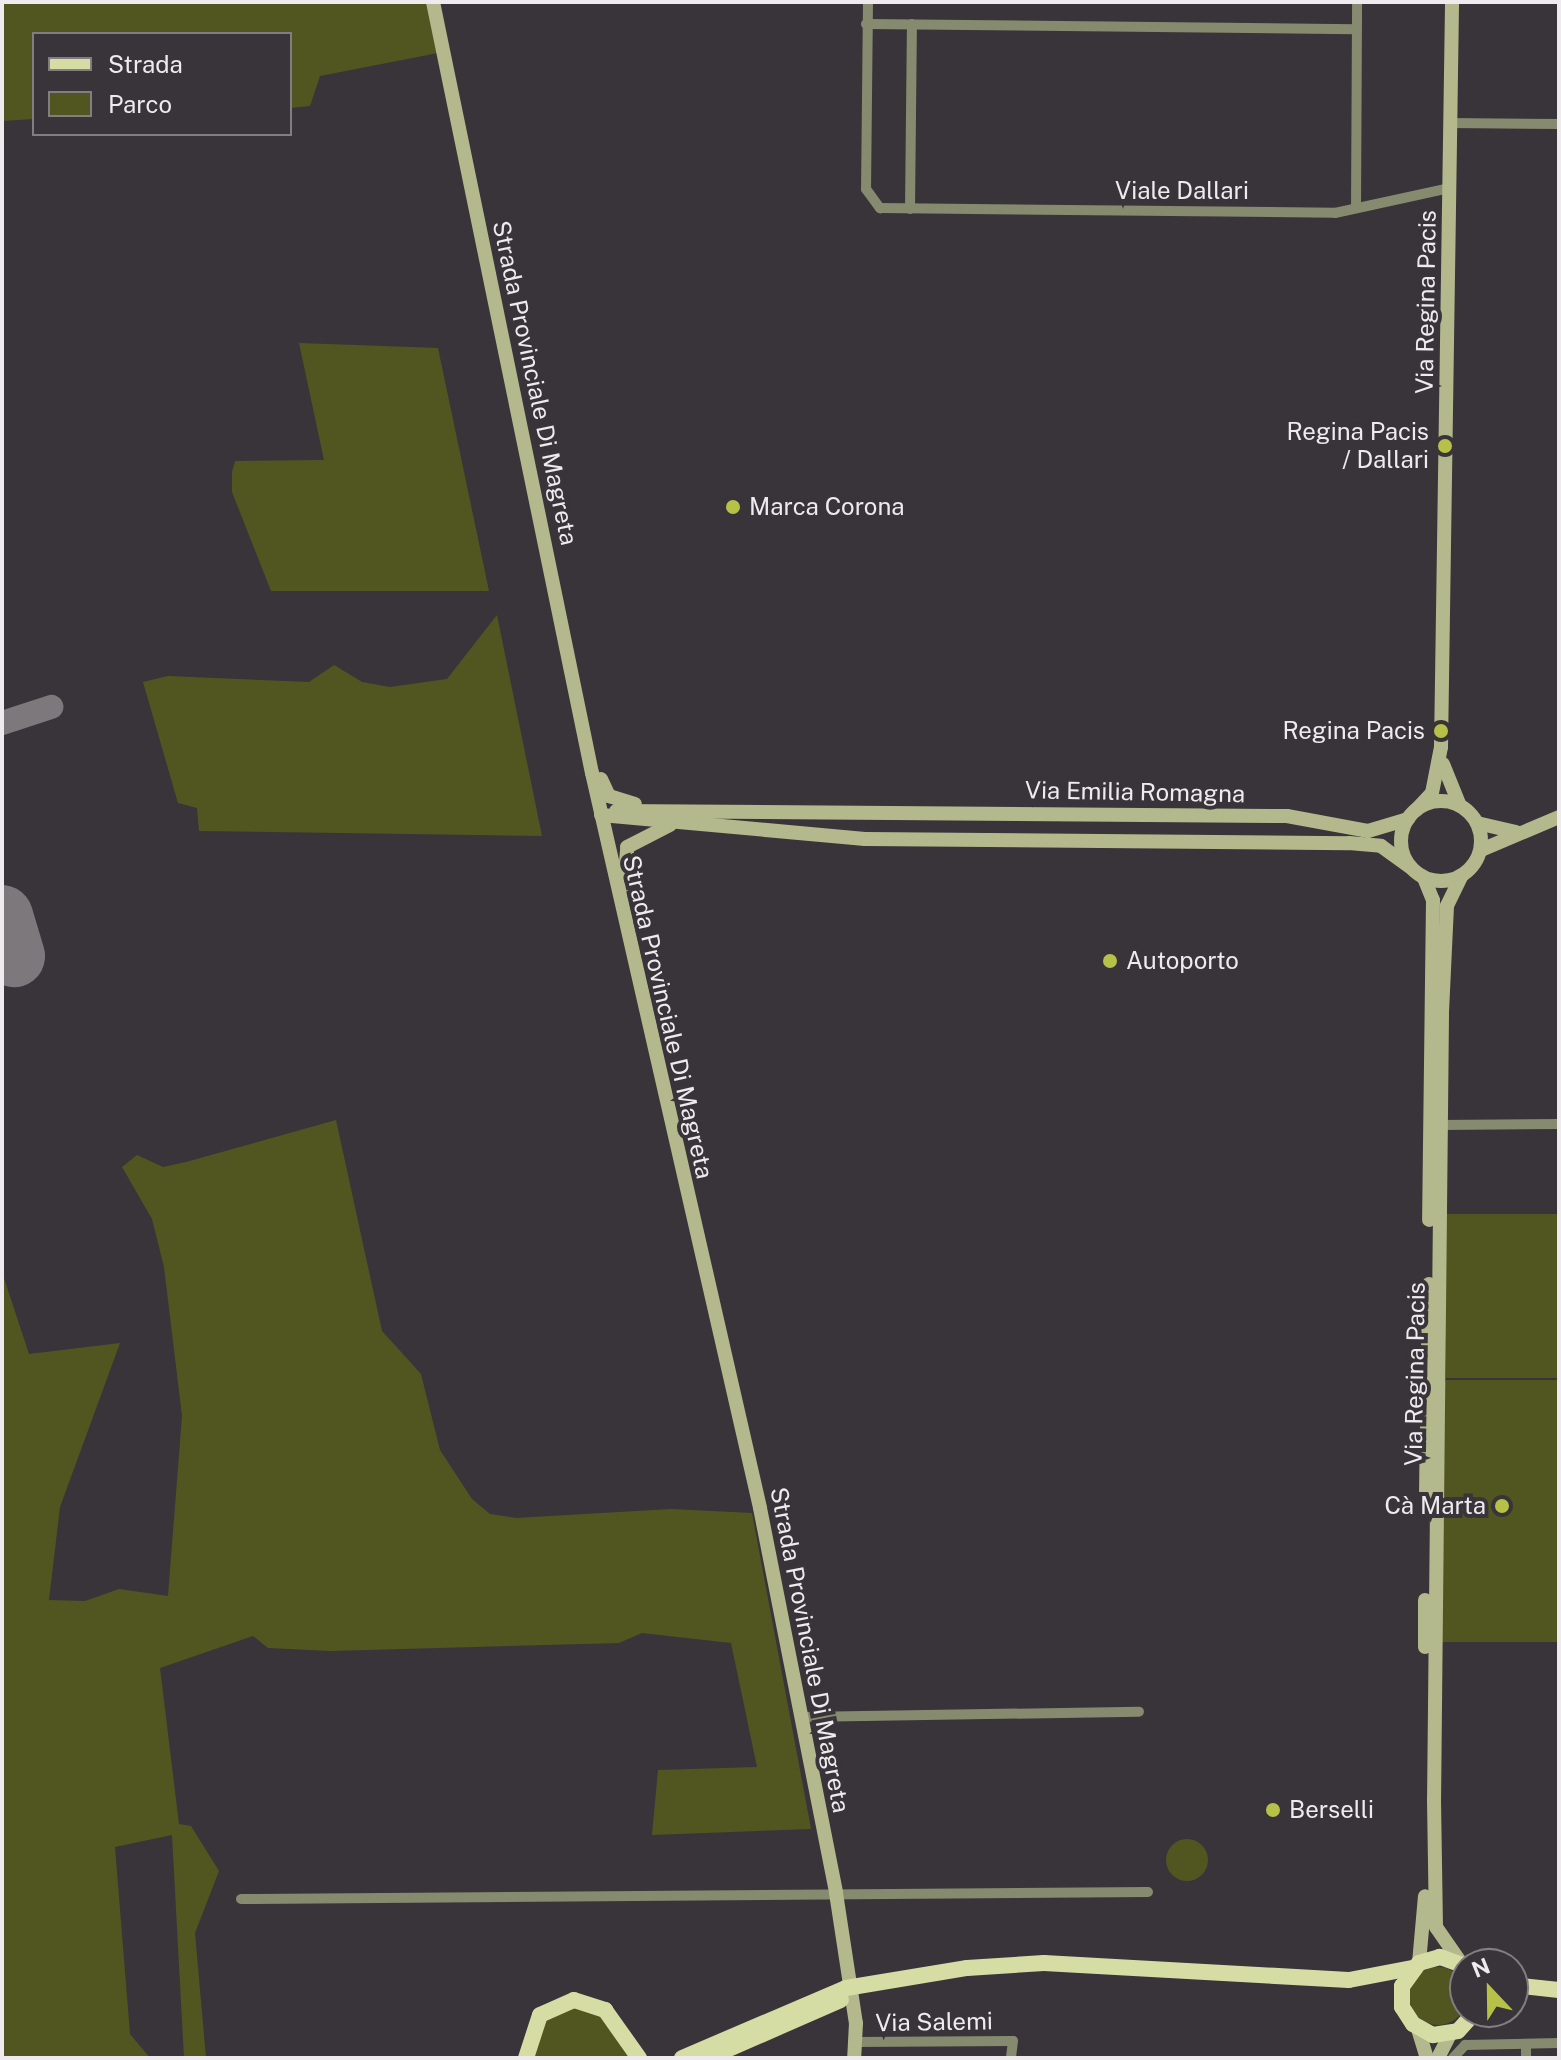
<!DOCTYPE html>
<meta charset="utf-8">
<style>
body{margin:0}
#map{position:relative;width:1561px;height:2060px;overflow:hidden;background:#393439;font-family:"Public Sans",sans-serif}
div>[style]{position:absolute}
.green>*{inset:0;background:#515621;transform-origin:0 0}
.round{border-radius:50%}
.taxiway>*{height:24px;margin:-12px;padding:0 12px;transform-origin:12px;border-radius:12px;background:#7c787c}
.runway>*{height:62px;margin:-31px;padding:0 31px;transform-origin:31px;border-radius:31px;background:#7c787c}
.street>*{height:10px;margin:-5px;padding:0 5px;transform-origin:5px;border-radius:5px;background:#868a6e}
.secondary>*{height:14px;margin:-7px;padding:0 7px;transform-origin:7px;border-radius:7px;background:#b3b98c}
.secondary>.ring{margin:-7px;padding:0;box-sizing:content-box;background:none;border:14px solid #b3b98c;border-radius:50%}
.primary>*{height:16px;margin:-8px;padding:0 8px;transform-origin:8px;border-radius:8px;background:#d6dda4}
.dots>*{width:22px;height:22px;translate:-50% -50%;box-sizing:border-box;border:4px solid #393439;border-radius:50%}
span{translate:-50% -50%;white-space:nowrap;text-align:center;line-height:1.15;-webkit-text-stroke:8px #393439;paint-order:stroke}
.street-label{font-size:24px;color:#eeeaee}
.poi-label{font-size:24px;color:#eeeaee}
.right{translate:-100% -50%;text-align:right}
.left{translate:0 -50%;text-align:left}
.frame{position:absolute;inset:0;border:4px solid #eeeaee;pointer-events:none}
.legend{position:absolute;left:32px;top:32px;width:260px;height:104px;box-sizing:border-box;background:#393439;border:2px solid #817d81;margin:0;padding:10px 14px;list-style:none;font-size:24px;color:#eeeaee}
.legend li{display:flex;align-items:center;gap:16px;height:40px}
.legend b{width:40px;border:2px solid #817d81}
.north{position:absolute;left:1449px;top:1948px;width:80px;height:80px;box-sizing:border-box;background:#393439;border:2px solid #817d81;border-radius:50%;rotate:338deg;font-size:22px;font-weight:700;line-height:32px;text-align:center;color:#eeeaee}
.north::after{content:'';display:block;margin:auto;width:28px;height:36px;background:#b7c148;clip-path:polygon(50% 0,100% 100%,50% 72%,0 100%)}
</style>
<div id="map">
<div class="green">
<i style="clip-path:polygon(2px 2px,427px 2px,438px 53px,320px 76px,310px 106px,290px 108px,290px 34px,34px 34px,34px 119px,2px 121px)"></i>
<i style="clip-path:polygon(299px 343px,438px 348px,489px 591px,271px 591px,232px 492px,232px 472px,235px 461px,324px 460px)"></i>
<i style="clip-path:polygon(497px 615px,542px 836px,199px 831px,197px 808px,178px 803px,143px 682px,168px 676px,309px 682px,334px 665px,362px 682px,390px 687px,447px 679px)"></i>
<i style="clip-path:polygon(336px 1120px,382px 1331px,421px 1374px,440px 1450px,472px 1499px,490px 1514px,516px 1518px,671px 1509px,752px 1513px,811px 1829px,652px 1835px,658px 1770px,757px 1767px,731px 1643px,642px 1633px,619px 1643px,331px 1651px,268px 1648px,253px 1636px,160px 1668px,179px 1824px,191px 1826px,219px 1871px,195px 1933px,206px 2058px,184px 2058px,172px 1835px,115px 1847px,130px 2034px,150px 2058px,2px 2058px,2px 1272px,29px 1354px,120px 1343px,60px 1507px,49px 1600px,85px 1601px,119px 1589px,168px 1596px,182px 1416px,164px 1267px,152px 1219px,122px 1167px,137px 1155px,163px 1167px,186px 1162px)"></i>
<i style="left:1446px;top:1214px;width:113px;height:164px"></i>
<i style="clip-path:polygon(1446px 1380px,1559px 1380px,1559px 1642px,1442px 1642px,1434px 1407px)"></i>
<i class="round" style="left:1166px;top:1839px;width:42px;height:42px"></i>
<i class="round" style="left:1409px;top:1967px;width:58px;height:58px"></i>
<i style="clip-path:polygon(571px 2007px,603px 2015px,632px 2058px,532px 2058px,541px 2022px)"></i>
</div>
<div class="taxiway">
<i style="left:2px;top:723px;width:52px;rotate:-18.1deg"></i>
</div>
<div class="runway">
<i style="left:2px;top:916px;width:42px;rotate:73.3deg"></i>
</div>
<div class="street">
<i style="left:868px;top:2px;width:187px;rotate:90.6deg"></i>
<i style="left:866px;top:189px;width:24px;rotate:54deg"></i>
<i style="left:880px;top:208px;width:455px;rotate:0.6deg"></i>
<i style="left:1335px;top:213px;width:118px;rotate:-12.3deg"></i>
<i style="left:866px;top:24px;width:490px;rotate:0.6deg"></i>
<i style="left:1450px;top:123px;width:109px;rotate:0.5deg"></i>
<i style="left:1356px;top:208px;width:206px;rotate:-89.7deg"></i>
<i style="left:910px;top:209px;width:185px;rotate:-89.4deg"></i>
<i style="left:1441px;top:1125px;width:118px;rotate:-0.5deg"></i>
<i style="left:802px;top:1717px;width:337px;rotate:-0.9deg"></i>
<i style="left:241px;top:1899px;width:907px;rotate:-0.44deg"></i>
<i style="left:857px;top:2042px;width:156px;rotate:-0.4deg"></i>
<i style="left:1013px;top:2041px;width:17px;rotate:97deg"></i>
<i style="left:1453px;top:2058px;width:18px;rotate:-47deg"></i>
<i style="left:1465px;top:2045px;width:94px;rotate:-1.2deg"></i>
<i style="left:1526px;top:2058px;width:14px;rotate:-90deg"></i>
</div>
<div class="secondary">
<i style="left:433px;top:2px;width:787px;rotate:78.35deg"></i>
<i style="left:592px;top:773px;width:754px;rotate:77.12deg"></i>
<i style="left:760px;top:1508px;width:392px;rotate:78.8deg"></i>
<i style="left:836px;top:1893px;width:132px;rotate:81.3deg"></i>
<i style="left:856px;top:2023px;width:35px;rotate:93deg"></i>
<i style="left:1443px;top:764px;width:45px;rotate:68deg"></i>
<i style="left:601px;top:779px;width:19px;rotate:65deg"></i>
<i style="left:609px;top:796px;width:27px;rotate:17deg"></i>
<i class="ring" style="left:1401px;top:801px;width:66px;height:66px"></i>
<i style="left:1416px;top:810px;width:23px;rotate:-47deg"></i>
<i style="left:1432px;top:793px;width:47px;rotate:-78.9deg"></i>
<i style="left:1441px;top:747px;width:745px;rotate:-89.15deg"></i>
<i style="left:616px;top:811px;width:671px;rotate:0.43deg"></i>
<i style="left:1287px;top:816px;width:82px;rotate:10.5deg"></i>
<i style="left:1368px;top:831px;width:42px;rotate:-16.7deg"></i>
<i style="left:601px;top:815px;width:265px;rotate:5.2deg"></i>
<i style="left:865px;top:839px;width:484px;rotate:0.5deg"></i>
<i style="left:1349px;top:843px;width:32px;rotate:5deg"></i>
<i style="left:1381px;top:846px;width:36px;rotate:36deg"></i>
<i style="left:1477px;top:823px;width:40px;rotate:13deg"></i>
<i style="left:1481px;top:850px;width:85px;rotate:-22.9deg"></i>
<i style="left:1461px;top:877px;width:32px;rotate:116deg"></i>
<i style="left:1447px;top:906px;width:108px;rotate:92.7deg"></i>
<i style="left:1442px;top:1014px;width:786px;rotate:90.58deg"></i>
<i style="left:1434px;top:1800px;width:127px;rotate:89.1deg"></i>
<i style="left:1436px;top:1927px;width:44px;rotate:55.2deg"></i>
<i style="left:1424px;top:878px;width:24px;rotate:68deg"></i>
<i style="left:1433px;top:900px;width:320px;rotate:90.7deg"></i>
<i style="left:624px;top:885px;width:38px;rotate:-85deg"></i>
<i style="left:627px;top:847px;width:48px;rotate:-27.1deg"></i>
<i style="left:1426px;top:1495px;width:211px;rotate:-89.2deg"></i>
<i style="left:1425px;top:1647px;width:47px;rotate:-90deg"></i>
<i style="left:1419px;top:1963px;width:67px;rotate:-84.9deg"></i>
<i style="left:1418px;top:2029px;width:30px;rotate:73deg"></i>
<i style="left:1438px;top:2058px;width:27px;rotate:-63deg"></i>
</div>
<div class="primary">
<i style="left:1465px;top:1966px;width:27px;rotate:-160deg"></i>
<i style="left:1440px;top:1957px;width:22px;rotate:164deg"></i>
<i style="left:1419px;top:1963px;width:29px;rotate:126deg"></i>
<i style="left:1402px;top:1986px;width:21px;rotate:90deg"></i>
<i style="left:1402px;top:2007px;width:20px;rotate:57deg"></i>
<i style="left:1413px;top:2024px;width:23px;rotate:29deg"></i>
<i style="left:1433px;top:2035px;width:25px;rotate:-9deg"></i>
<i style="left:1458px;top:2031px;width:25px;rotate:-48deg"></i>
<i style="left:1513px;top:1985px;width:46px;rotate:6.2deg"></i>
<i style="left:526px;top:2058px;width:45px;rotate:-72deg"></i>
<i style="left:540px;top:2015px;width:37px;rotate:-24deg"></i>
<i style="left:574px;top:2000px;width:33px;rotate:18deg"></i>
<i style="left:605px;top:2010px;width:59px;rotate:54.7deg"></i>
<i style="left:682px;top:2058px;width:178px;rotate:-23.1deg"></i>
<i style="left:846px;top:1988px;width:123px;rotate:-9.4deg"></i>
<i style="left:967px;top:1968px;width:77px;rotate:-3.7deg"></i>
<i style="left:1044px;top:1963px;width:305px;rotate:3.2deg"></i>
<i style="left:1349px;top:1980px;width:64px;rotate:-10.8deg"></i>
<i style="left:708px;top:2058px;width:145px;rotate:-23.6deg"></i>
</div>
<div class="dots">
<i style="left:1445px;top:446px;background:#b7c148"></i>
<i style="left:733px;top:507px;background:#b7c148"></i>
<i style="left:1441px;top:731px;background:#b7c148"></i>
<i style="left:1110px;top:961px;background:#b7c148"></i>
<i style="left:1502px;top:1506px;background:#b7c148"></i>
<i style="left:1273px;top:1810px;background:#b7c148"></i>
</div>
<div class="street-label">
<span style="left:1182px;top:191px">Viale Dallari</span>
<span style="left:1426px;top:302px;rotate:-89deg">Via Regina Pacis</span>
<span style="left:535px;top:383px;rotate:78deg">Strada Provinciale Di Magreta</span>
<span style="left:1135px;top:792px;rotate:1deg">Via Emilia Romagna</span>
<span style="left:668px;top:1017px;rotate:77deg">Strada Provinciale Di Magreta</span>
<span style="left:1415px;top:1374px;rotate:-89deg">Via Regina Pacis</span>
<span style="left:810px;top:1650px;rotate:79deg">Strada Provinciale Di Magreta</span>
<span style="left:934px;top:2022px;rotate:-1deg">Via Salemi</span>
</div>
<div class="poi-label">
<span class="right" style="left:1429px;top:446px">Regina Pacis<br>/ Dallari</span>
<span class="left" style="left:749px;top:507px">Marca Corona</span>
<span class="right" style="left:1425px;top:731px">Regina Pacis</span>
<span class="left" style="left:1126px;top:961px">Autoporto</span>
<span class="right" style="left:1486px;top:1506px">Cà Marta</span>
<span class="left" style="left:1289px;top:1810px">Berselli</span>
</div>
<div class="frame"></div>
<ul class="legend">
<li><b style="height:10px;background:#d6dda4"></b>Strada</li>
<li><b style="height:22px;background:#515621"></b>Parco</li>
</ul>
<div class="north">N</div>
</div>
